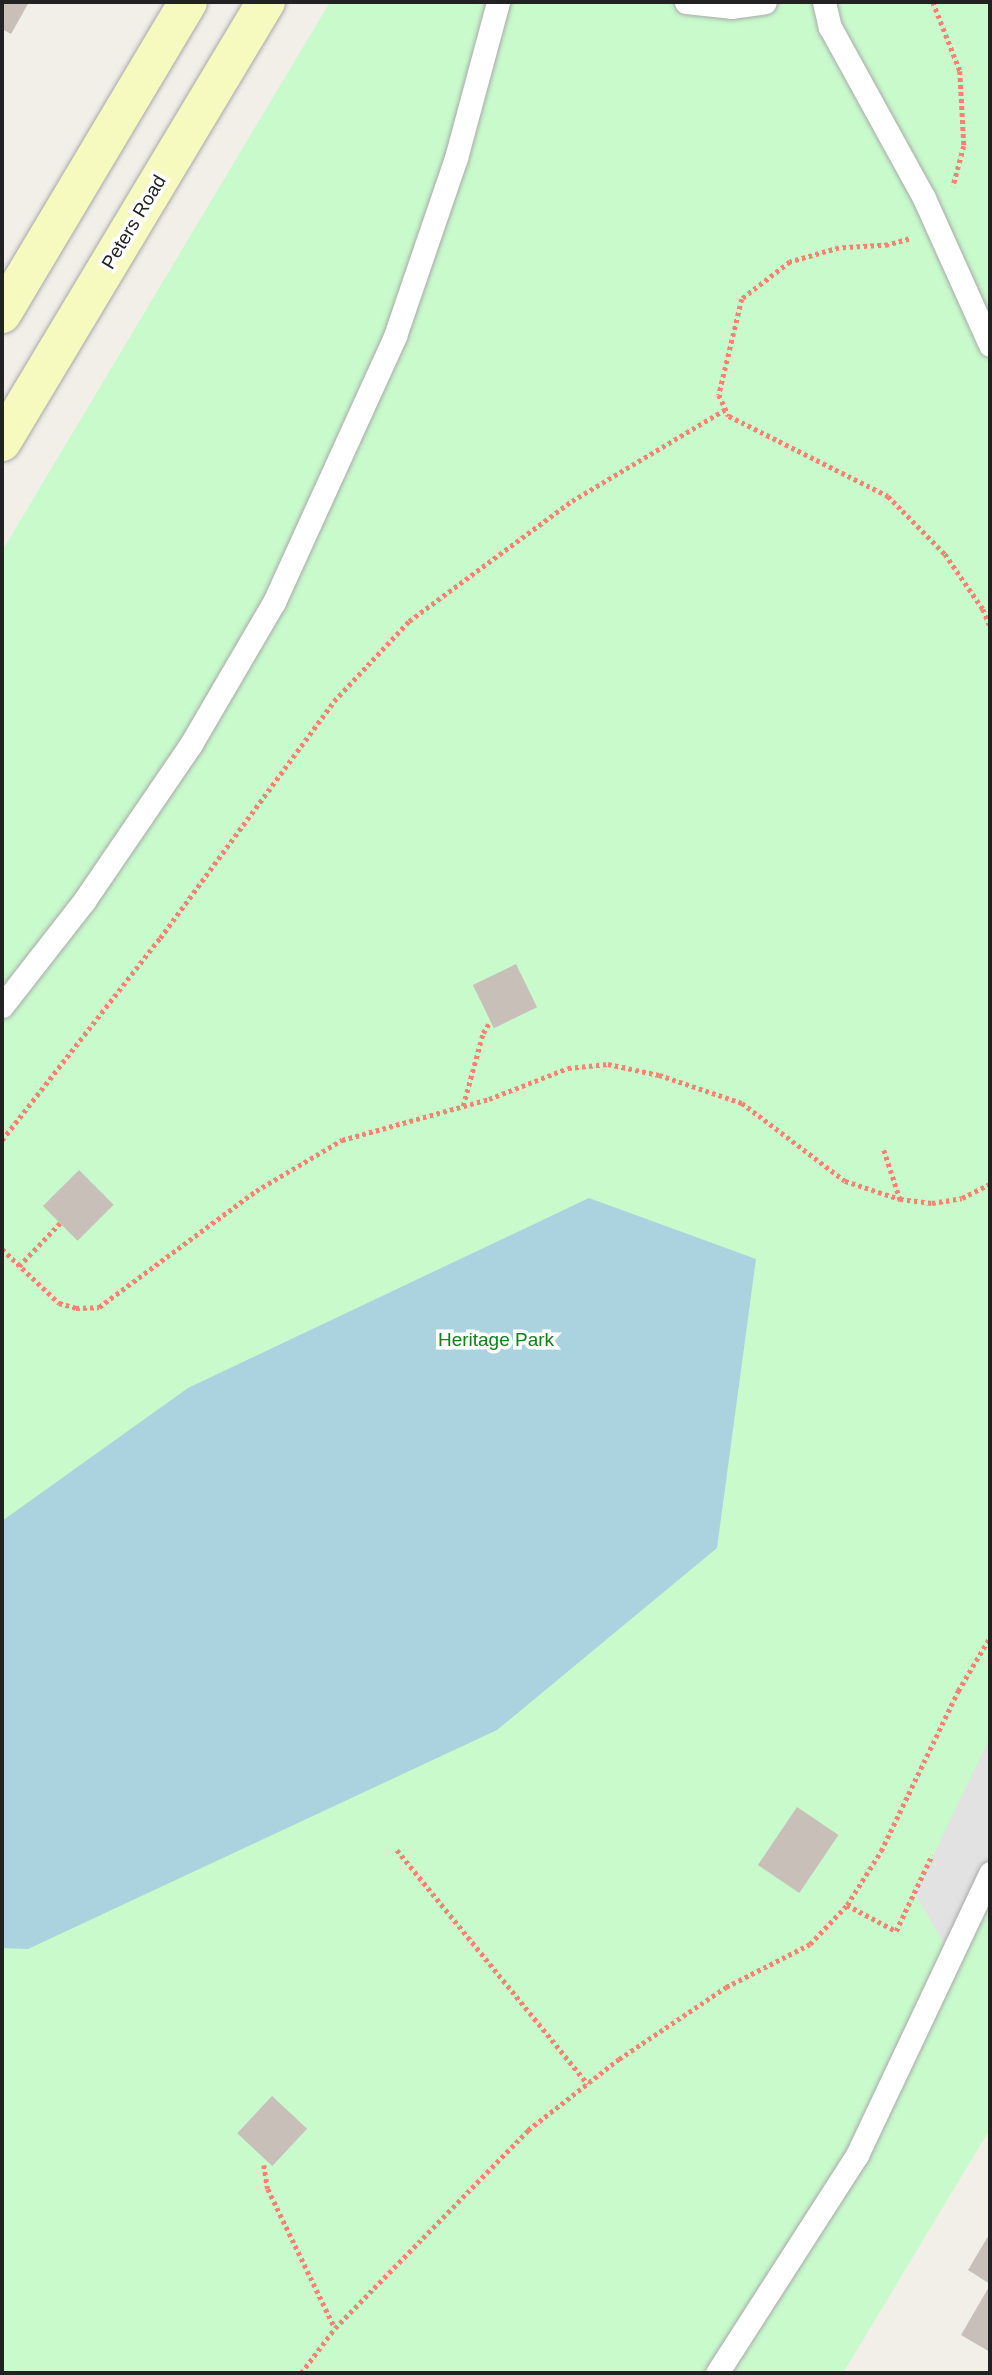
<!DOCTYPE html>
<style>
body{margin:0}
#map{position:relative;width:992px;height:2375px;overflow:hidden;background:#f2efe9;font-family:Arial,sans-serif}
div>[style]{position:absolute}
.park>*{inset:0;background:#c8facc}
.parking>*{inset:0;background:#e2e2e2}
.water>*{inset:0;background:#aad3df}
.building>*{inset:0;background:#c7bfb8;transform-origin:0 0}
.path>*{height:4.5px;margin-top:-2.25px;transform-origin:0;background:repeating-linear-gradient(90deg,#fa8072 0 3.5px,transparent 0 7px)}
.roads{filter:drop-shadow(0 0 2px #a9a9a9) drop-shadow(0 0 2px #a9a9a9)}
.service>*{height:23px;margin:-11.5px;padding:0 11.5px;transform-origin:11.5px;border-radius:11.5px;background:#fff}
.secondary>*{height:38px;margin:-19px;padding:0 19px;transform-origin:19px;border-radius:19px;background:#f7fabf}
span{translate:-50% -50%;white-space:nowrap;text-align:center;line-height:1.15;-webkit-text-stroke:7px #fff;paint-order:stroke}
.street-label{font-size:19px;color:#222}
.park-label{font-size:19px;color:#0c8416}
.frame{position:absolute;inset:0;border:4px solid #222;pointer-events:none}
</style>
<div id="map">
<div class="park">
<i style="clip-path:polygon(330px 2px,990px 2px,990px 2129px,843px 2373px,2px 2373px,2px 551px)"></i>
</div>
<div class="parking">
<i style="clip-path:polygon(990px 1737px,990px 1873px,952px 1957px,915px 1894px)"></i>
</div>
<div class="water">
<i style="clip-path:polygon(589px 1198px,756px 1259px,717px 1548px,497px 1730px,28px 1949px,2px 1948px,2px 1521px,188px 1388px)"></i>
</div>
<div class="building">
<i style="clip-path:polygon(2px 2px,29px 2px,11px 34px,2px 29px)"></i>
<i style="left:516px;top:964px;width:48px;height:48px;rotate:64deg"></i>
<i style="left:79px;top:1170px;width:49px;height:51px;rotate:45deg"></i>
<i style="left:797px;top:1807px;width:50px;height:70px;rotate:34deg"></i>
<i style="left:272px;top:2096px;width:48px;height:51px;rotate:43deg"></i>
<i style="clip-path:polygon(990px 2233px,990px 2284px,968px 2270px)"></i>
<i style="clip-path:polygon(990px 2285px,990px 2352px,961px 2335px)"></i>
</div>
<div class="path">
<i style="left:933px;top:2px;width:74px;rotate:68.6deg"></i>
<i style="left:960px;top:71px;width:75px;rotate:86.9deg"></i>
<i style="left:964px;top:146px;width:42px;rotate:105deg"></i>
<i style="left:909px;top:239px;width:22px;rotate:164deg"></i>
<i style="left:888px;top:245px;width:49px;rotate:176.5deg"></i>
<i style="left:839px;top:248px;width:51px;rotate:164.1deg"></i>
<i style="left:790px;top:262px;width:61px;rotate:142.4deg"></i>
<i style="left:742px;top:299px;width:99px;rotate:103.5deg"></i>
<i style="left:719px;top:395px;width:23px;rotate:65deg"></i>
<i style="left:729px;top:416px;width:178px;rotate:26.7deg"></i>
<i style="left:888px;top:496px;width:81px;rotate:45.5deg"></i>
<i style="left:945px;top:554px;width:67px;rotate:55.4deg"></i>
<i style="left:983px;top:609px;width:18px;rotate:68deg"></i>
<i style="left:463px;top:1106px;width:76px;rotate:-74.7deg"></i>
<i style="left:483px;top:1033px;width:13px;rotate:-58deg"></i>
<i style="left:2px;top:1140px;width:256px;rotate:-52deg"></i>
<i style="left:160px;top:938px;width:294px;rotate:-53.7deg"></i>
<i style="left:334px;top:701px;width:110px;rotate:-46.8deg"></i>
<i style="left:409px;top:621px;width:202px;rotate:-36.4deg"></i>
<i style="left:572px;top:501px;width:179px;rotate:-30.9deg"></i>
<i style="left:884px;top:1150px;width:52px;rotate:71.9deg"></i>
<i style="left:900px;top:1199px;width:32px;rotate:7deg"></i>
<i style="left:932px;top:1203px;width:30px;rotate:-9deg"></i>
<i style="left:962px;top:1198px;width:31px;rotate:-27deg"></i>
<i style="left:2px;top:1249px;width:79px;rotate:43.5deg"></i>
<i style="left:59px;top:1303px;width:18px;rotate:16deg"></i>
<i style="left:76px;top:1308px;width:23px;rotate:-2deg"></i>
<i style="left:99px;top:1307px;width:195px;rotate:-36.5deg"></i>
<i style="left:256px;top:1191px;width:100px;rotate:-30.7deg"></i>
<i style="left:342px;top:1140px;width:153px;rotate:-15.6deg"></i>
<i style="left:489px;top:1099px;width:85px;rotate:-21.4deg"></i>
<i style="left:568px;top:1068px;width:40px;rotate:-5.7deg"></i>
<i style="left:608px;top:1064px;width:52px;rotate:12.2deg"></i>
<i style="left:659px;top:1075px;width:88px;rotate:18.6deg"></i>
<i style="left:742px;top:1103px;width:129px;rotate:37.1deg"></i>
<i style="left:845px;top:1181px;width:58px;rotate:18.1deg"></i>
<i style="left:19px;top:1266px;width:61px;rotate:-46.3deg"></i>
<i style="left:397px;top:1850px;width:302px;rotate:50.8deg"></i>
<i style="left:847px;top:1905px;width:64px;rotate:-57.8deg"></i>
<i style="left:881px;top:1851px;width:178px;rotate:-64.3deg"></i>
<i style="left:958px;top:1691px;width:63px;rotate:-59.3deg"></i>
<i style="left:264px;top:2165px;width:24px;rotate:81deg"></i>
<i style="left:268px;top:2189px;width:154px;rotate:64.3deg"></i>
<i style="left:301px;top:2373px;width:56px;rotate:-52.9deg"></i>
<i style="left:335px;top:2328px;width:277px;rotate:-45.7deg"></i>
<i style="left:528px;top:2130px;width:115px;rotate:-38deg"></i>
<i style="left:619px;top:2059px;width:129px;rotate:-33.9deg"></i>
<i style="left:726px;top:1987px;width:94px;rotate:-27.1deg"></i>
<i style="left:810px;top:1944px;width:54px;rotate:-46.5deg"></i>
<i style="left:847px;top:1905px;width:55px;rotate:28deg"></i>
<i style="left:896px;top:1931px;width:84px;rotate:-64.7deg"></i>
</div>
<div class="roads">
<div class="service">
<i style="left:686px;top:2px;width:45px;rotate:6.3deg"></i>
<i style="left:731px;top:7px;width:34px;rotate:-8deg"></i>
<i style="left:824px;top:2px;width:26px;rotate:77deg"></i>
<i style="left:830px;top:27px;width:195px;rotate:61.2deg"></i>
<i style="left:924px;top:198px;width:161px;rotate:65.8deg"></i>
<i style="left:2px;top:1006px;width:133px;rotate:-52deg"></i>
<i style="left:84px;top:901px;width:190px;rotate:-55.7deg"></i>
<i style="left:191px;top:744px;width:164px;rotate:-59.7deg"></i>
<i style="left:274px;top:602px;width:292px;rotate:-65.5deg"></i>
<i style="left:395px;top:336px;width:188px;rotate:-71.1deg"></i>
<i style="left:456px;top:158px;width:162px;rotate:-74.9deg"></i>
<i style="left:717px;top:2373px;width:259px;rotate:-57.3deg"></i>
<i style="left:857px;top:2155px;width:312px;rotate:-64.7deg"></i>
</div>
<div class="secondary">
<i style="left:2px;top:314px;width:363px;rotate:-59.2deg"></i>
<i style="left:2px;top:442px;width:513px;rotate:-59.04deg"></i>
</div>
</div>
<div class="street-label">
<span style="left:134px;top:222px;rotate:-59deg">Peters Road</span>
</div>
<div class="park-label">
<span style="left:496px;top:1340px">Heritage Park</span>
</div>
<div class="frame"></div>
</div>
